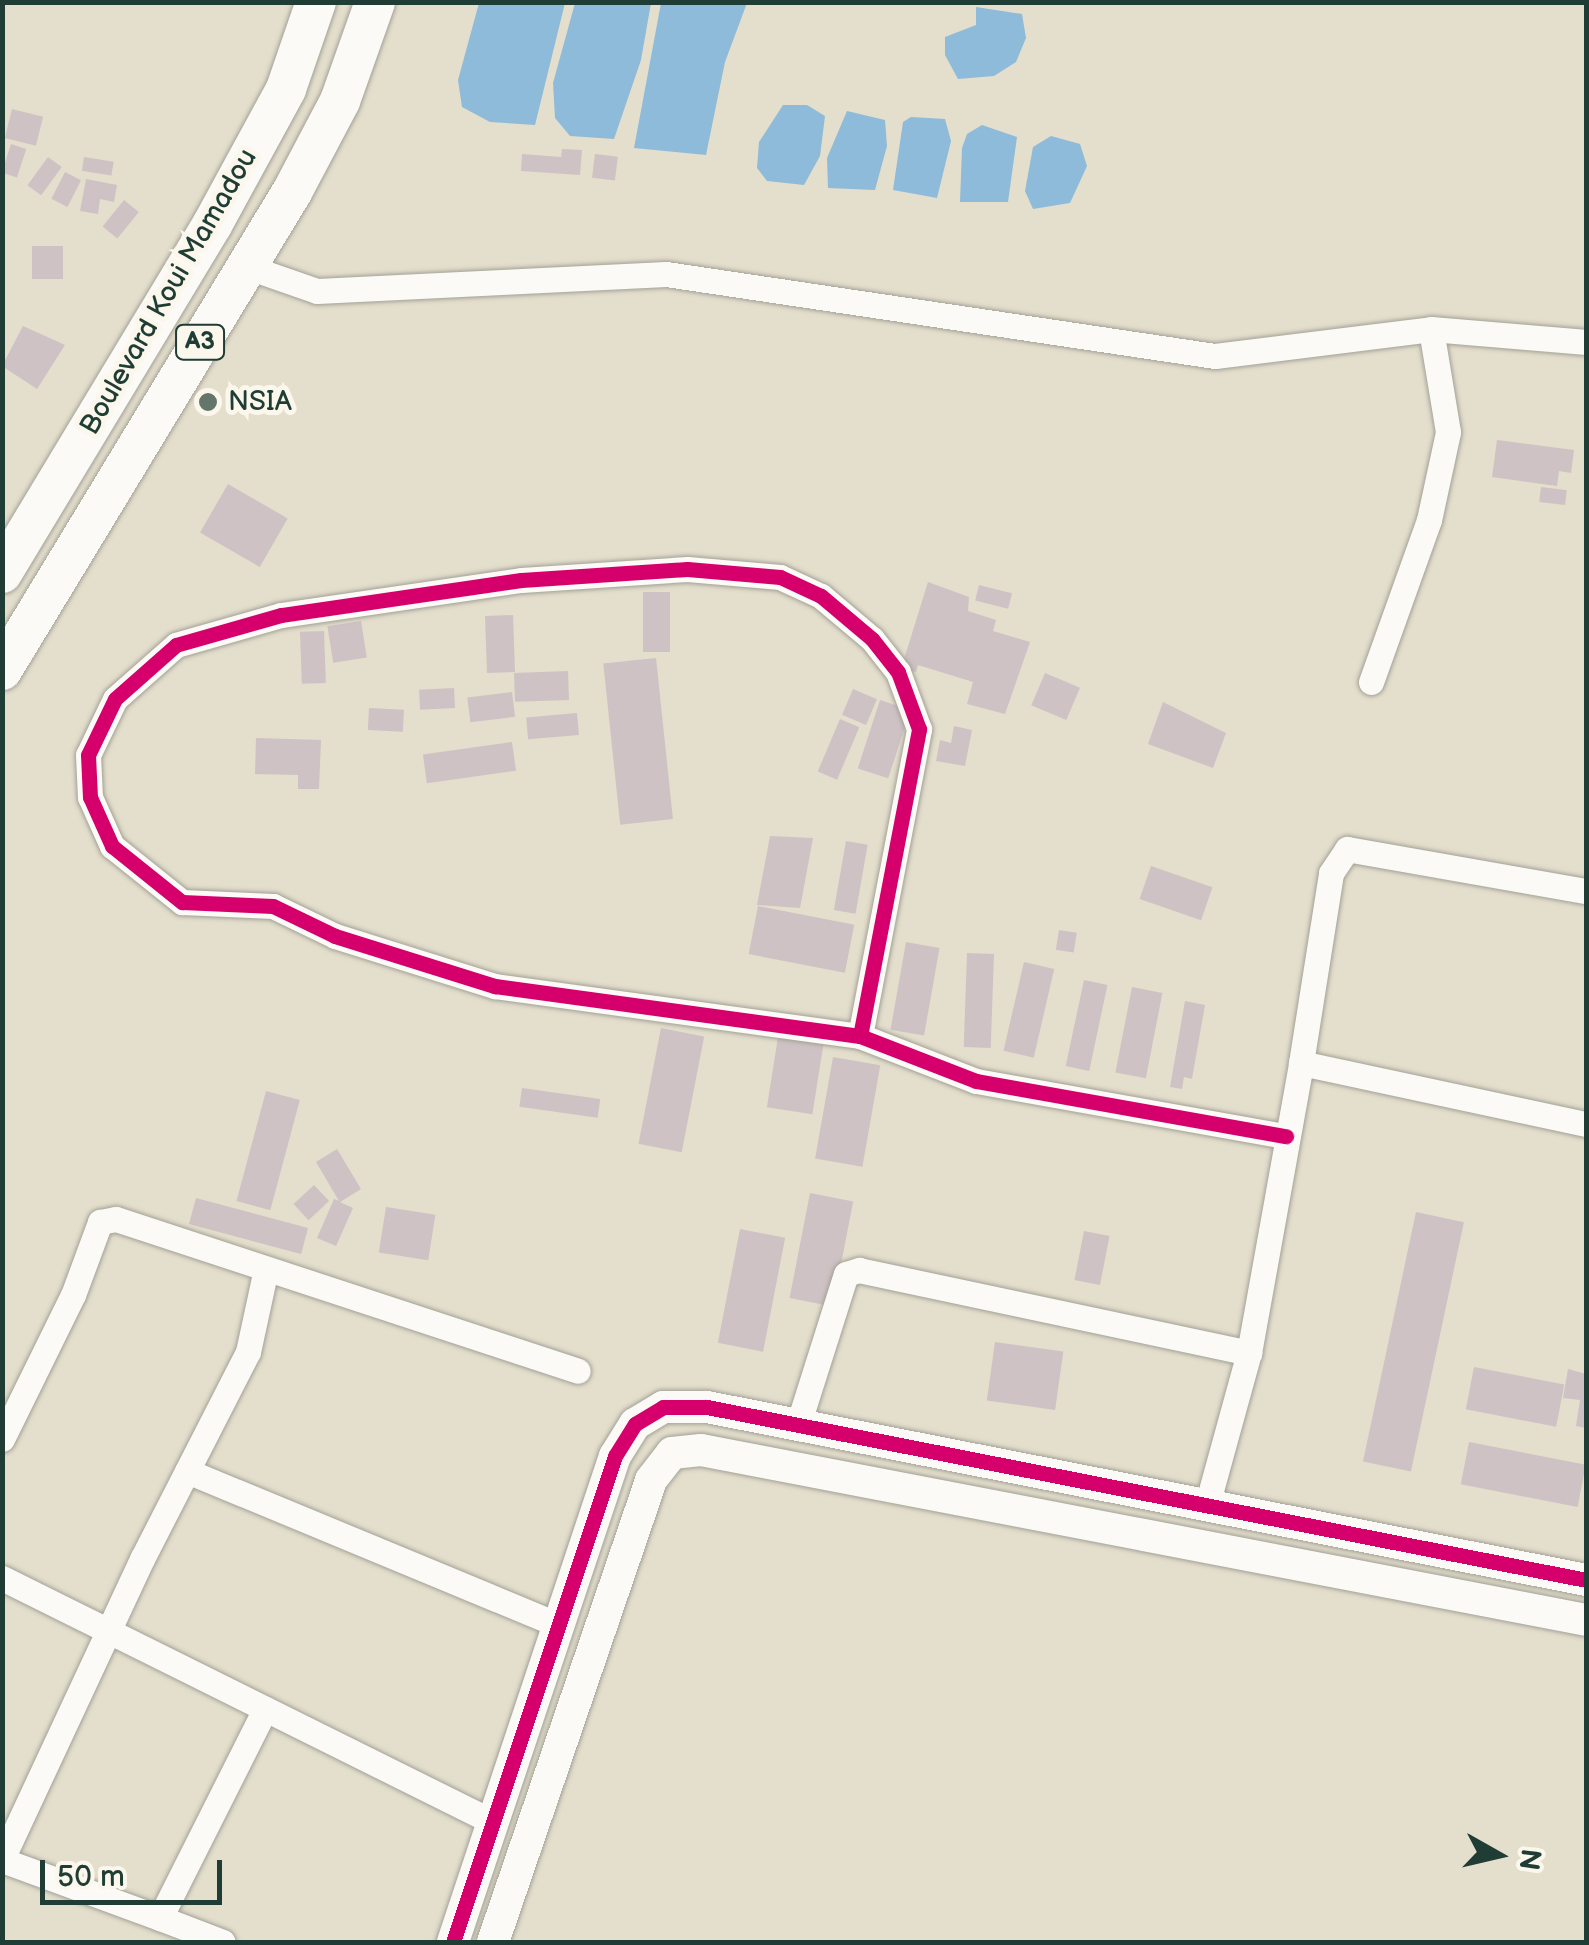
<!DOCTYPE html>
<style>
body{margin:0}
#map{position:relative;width:1589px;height:1945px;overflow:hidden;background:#e4decc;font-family:"Balsamiq Sans",sans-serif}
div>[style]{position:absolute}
.water>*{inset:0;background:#8ebbd9}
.building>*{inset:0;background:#cfc2c4;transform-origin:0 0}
.roads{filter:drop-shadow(0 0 2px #a2a297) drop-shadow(0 0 2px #a2a297)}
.minor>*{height:25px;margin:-12.5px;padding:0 12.5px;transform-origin:12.5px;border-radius:12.5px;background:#fbfaf7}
.tertiary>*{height:32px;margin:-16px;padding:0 16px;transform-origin:16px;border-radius:16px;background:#fbfaf7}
.primary>*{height:40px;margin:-20px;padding:0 20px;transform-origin:20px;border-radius:20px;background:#fbfaf7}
.cycleway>*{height:15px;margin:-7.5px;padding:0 7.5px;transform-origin:7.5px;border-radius:7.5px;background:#d6006c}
.dots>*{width:28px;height:28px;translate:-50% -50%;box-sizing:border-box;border:5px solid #fbf7ec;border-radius:50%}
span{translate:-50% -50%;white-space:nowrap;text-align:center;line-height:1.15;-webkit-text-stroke:10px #fbf7ec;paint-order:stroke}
.shield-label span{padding:2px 8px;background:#fbf7ec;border:2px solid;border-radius:8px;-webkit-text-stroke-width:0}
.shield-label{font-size:25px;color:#1f3d34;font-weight:700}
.street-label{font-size:28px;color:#1f3d34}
.poi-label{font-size:28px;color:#1f3d34}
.left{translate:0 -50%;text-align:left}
.frame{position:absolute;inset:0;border:5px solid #1f3d34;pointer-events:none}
.north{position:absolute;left:1449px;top:1805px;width:100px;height:100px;-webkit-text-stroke:8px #fbf7ec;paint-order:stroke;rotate:98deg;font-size:28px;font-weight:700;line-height:40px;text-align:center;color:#1f3d34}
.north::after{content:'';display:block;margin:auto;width:35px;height:45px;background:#1f3d34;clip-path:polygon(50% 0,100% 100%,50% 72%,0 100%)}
.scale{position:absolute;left:40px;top:1860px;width:182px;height:45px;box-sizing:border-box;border:5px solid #1f3d34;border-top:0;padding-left:12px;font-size:30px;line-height:35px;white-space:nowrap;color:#1f3d34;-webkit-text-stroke:8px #fbf7ec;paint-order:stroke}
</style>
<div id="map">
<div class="water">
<i style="clip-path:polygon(479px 3px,565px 3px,535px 125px,490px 122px,462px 107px,458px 80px)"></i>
<i style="clip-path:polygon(575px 3px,651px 3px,641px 60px,614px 139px,570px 136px,555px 118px,553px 83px)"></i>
<i style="clip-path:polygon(661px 3px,747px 3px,725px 62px,706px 155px,634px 148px)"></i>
<i style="clip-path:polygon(976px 7px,1022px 14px,1026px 38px,1016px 62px,994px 76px,958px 79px,945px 55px,945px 37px,976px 25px)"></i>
<i style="clip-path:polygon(783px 105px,807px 105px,825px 116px,820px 156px,804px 185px,767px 181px,757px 168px,759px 142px)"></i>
<i style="clip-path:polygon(847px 111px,885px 120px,887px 146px,875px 190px,828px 188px,827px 158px)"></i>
<i style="clip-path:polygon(911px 117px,945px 119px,951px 141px,937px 198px,893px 190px,903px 122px)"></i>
<i style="clip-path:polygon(982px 125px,1017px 137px,1008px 202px,960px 202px,962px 148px,967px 134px)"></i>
<i style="clip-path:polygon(1051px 136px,1080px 144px,1087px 166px,1070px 203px,1033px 209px,1025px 191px,1033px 147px)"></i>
</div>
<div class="building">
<i style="left:12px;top:109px;width:32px;height:30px;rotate:14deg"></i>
<i style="left:11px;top:144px;width:16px;height:30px;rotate:18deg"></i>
<i style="clip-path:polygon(562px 149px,582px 150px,580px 175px,521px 171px,522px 154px,561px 157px)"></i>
<i style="left:595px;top:154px;width:23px;height:24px;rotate:7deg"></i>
<i style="left:48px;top:157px;width:17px;height:35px;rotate:36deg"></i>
<i style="left:84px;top:157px;width:30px;height:14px;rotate:9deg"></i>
<i style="left:65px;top:172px;width:18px;height:30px;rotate:27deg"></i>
<i style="clip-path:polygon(86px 179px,117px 185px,114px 202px,100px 199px,98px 214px,80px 211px)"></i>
<i style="left:124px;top:200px;width:19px;height:34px;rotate:39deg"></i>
<i style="left:32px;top:246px;width:31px;height:33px"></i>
<i style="clip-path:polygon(23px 326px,65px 345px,37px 389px,2px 366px)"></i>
<i style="clip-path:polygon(1497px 440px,1574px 450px,1571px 473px,1559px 471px,1557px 486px,1492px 477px)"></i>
<i style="left:228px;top:484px;width:69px;height:56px;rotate:30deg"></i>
<i style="left:1541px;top:487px;width:26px;height:15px;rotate:7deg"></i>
<i style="clip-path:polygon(928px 582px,969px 597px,968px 611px,996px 620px,993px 631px,1030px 642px,1005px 714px,967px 704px,973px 682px,918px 665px,916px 672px,901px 669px)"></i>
<i style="left:979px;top:585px;width:34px;height:16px;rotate:14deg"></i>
<i style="left:643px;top:592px;width:27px;height:60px"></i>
<i style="left:513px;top:615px;width:57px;height:28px;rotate:88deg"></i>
<i style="left:361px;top:621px;width:37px;height:34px;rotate:81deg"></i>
<i style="left:324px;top:631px;width:52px;height:24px;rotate:88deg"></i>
<i style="left:656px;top:658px;width:162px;height:53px;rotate:84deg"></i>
<i style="left:568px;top:671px;width:29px;height:54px;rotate:88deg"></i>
<i style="left:1045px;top:673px;width:38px;height:35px;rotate:23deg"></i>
<i style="left:454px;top:688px;width:20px;height:35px;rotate:87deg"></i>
<i style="left:853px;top:689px;width:26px;height:28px;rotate:23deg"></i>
<i style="left:512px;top:692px;width:25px;height:45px;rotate:83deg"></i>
<i style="left:880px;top:700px;width:32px;height:72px;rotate:18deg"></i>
<i style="clip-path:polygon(1163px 702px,1226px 733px,1213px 768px,1148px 744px)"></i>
<i style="left:369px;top:708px;width:35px;height:22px;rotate:3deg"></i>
<i style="left:577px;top:713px;width:22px;height:51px;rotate:85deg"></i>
<i style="left:840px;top:719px;width:21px;height:57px;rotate:23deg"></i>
<i style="clip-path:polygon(954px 726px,972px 730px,965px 766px,936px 761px,940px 740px,951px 743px)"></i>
<i style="clip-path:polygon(256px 738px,321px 740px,319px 789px,298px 789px,298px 775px,255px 774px)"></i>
<i style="left:512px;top:742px;width:29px;height:90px;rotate:82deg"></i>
<i style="clip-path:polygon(770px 836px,813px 838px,800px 908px,757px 905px)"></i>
<i style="left:846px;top:841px;width:22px;height:70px;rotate:10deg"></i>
<i style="left:1151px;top:866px;width:65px;height:35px;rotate:19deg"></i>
<i style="left:758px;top:906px;width:98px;height:49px;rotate:11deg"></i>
<i style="left:1059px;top:930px;width:18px;height:20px;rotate:9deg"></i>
<i style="left:906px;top:942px;width:34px;height:89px;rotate:10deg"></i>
<i style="left:967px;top:953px;width:27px;height:94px;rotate:2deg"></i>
<i style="left:1024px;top:962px;width:31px;height:91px;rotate:13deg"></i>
<i style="left:1084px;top:980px;width:24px;height:88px;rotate:12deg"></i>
<i style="left:1132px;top:987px;width:31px;height:87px;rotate:11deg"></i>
<i style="clip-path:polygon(1185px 1001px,1205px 1005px,1192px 1079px,1184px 1077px,1182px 1089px,1170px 1087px)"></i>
<i style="left:661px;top:1028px;width:44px;height:118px;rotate:11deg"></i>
<i style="left:778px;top:1037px;width:46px;height:71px;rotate:9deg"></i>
<i style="left:833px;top:1057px;width:48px;height:103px;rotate:10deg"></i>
<i style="left:522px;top:1088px;width:79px;height:19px;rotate:8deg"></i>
<i style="left:266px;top:1091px;width:35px;height:114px;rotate:15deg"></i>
<i style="clip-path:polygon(337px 1149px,361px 1189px,340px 1202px,353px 1208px,336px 1246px,317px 1238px,334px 1199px,339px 1201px,316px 1162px)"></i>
<i style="left:314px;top:1185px;width:22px;height:28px;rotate:47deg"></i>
<i style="left:810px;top:1193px;width:44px;height:107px;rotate:11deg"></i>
<i style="left:196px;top:1198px;width:116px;height:27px;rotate:15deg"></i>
<i style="left:386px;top:1207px;width:50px;height:46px;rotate:9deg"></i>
<i style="left:1416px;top:1212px;width:49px;height:255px;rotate:12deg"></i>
<i style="left:740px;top:1229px;width:46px;height:116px;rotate:11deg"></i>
<i style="left:1084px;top:1231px;width:26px;height:50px;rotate:11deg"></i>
<i style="left:995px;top:1342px;width:69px;height:59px;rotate:8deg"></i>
<i style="left:1474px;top:1367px;width:92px;height:43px;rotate:11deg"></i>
<i style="clip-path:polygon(1568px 1369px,1586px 1374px,1586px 1428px,1576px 1426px,1580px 1400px,1563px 1398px)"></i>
<i style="left:1469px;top:1442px;width:119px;height:43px;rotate:11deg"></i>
</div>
<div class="roads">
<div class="minor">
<i style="left:248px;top:267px;width:73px;rotate:19.2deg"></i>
<i style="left:317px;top:291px;width:349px;rotate:-2.8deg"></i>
<i style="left:666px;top:274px;width:555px;rotate:8.5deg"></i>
<i style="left:1215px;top:356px;width:218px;rotate:-7.1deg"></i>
<i style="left:1431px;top:329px;width:156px;rotate:4.8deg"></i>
<i style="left:1371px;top:682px;width:172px;rotate:-70.3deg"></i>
<i style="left:1429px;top:520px;width:90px;rotate:-77.8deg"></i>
<i style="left:1448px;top:432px;width:104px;rotate:-99.4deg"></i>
<i style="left:860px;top:1036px;width:313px;rotate:-79.1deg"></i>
<i style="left:919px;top:729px;width:61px;rotate:-110.2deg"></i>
<i style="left:898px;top:672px;width:42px;rotate:-128.2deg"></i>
<i style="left:872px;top:639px;width:67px;rotate:-139.9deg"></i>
<i style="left:821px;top:596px;width:45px;rotate:-155.1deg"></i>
<i style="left:780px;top:577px;width:93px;rotate:-175.1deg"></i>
<i style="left:687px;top:569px;width:166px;rotate:176.2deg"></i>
<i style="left:521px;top:580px;width:243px;rotate:171.7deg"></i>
<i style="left:281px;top:615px;width:109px;rotate:164.1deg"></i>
<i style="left:176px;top:645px;width:81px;rotate:138.5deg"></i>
<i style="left:115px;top:699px;width:62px;rotate:115.7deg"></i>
<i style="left:88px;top:755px;width:42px;rotate:87.3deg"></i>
<i style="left:90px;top:797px;width:54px;rotate:65.8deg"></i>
<i style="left:112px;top:846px;width:90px;rotate:38.7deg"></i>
<i style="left:182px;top:902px;width:91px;rotate:2.5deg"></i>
<i style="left:273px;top:906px;width:69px;rotate:25.8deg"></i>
<i style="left:335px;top:936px;width:168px;rotate:17.4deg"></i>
<i style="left:495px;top:986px;width:368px;rotate:7.8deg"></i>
<i style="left:860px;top:1036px;width:124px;rotate:21.2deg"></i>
<i style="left:976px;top:1081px;width:315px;rotate:10.1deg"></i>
<i style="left:1301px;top:1063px;width:192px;rotate:-81deg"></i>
<i style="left:1331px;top:873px;width:29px;rotate:-56deg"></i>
<i style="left:1347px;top:849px;width:243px;rotate:10deg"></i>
<i style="left:798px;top:1425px;width:158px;rotate:-72.4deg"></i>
<i style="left:846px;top:1274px;width:14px;rotate:-17deg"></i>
<i style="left:859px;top:1270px;width:399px;rotate:12deg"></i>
<i style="left:2px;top:1439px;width:161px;rotate:-63.8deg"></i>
<i style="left:73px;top:1295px;width:78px;rotate:-69.7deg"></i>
<i style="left:100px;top:1222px;width:16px;rotate:-11deg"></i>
<i style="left:116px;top:1219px;width:486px;rotate:18.2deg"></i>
<i style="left:187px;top:1471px;width:399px;rotate:22.5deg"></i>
<i style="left:1207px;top:1505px;width:158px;rotate:-74.6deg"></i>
<i style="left:1249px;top:1353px;width:295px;rotate:-79.8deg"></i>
<i style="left:1301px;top:1063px;width:291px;rotate:12.1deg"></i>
<i style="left:2px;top:1578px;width:546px;rotate:26.42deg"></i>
<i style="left:2px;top:1859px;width:333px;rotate:-65deg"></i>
<i style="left:143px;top:1557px;width:230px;rotate:-62.9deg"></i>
<i style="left:248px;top:1352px;width:85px;rotate:-77.8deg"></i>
<i style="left:2px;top:1860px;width:168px;rotate:20.2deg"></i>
<i style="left:160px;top:1918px;width:234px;rotate:-63.3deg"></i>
<i style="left:160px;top:1918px;width:67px;rotate:20.9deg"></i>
</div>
<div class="tertiary">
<i style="left:453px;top:1942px;width:512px;rotate:-71.57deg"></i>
<i style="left:615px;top:1456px;width:38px;rotate:-58deg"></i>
<i style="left:635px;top:1424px;width:33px;rotate:-31deg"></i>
<i style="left:663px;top:1407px;width:44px"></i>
<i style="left:707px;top:1407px;width:896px;rotate:11.13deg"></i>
<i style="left:493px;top:1942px;width:488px;rotate:-71.1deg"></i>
<i style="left:651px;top:1480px;width:34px;rotate:-52deg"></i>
<i style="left:672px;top:1453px;width:29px;rotate:-6deg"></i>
<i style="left:701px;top:1450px;width:901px;rotate:10.87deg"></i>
</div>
<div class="primary">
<i style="left:2px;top:573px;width:406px;rotate:-58.9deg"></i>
<i style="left:212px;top:225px;width:155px;rotate:-61.4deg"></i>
<i style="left:286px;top:89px;width:92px;rotate:-71deg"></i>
<i style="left:2px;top:670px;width:559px;rotate:-58.76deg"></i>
<i style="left:292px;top:192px;width:103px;rotate:-62.2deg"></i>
<i style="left:340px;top:101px;width:105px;rotate:-70.5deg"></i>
</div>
</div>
<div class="cycleway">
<i style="left:860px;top:1036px;width:313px;rotate:-79.1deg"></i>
<i style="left:919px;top:729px;width:61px;rotate:-110.2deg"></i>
<i style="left:898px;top:672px;width:42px;rotate:-128.2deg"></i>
<i style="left:872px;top:639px;width:67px;rotate:-139.9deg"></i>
<i style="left:821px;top:596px;width:45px;rotate:-155.1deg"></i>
<i style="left:780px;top:577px;width:93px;rotate:-175.1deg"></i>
<i style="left:687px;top:569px;width:166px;rotate:176.2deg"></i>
<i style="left:521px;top:580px;width:243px;rotate:171.7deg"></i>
<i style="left:281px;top:615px;width:109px;rotate:164.1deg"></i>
<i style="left:176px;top:645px;width:81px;rotate:138.5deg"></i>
<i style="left:115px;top:699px;width:62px;rotate:115.7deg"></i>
<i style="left:88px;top:755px;width:42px;rotate:87.3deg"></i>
<i style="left:90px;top:797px;width:54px;rotate:65.8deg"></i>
<i style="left:112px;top:846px;width:90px;rotate:38.7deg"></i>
<i style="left:182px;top:902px;width:91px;rotate:2.5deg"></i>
<i style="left:273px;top:906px;width:69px;rotate:25.8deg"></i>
<i style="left:335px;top:936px;width:168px;rotate:17.4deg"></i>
<i style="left:495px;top:986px;width:368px;rotate:7.8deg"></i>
<i style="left:860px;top:1036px;width:124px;rotate:21.2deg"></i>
<i style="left:976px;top:1081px;width:315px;rotate:10.1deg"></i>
<i style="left:453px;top:1942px;width:512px;rotate:-71.57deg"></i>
<i style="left:615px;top:1456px;width:38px;rotate:-58deg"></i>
<i style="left:635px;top:1424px;width:33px;rotate:-31deg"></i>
<i style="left:663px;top:1407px;width:44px"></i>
<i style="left:707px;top:1407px;width:896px;rotate:11.13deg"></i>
</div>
<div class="dots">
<i style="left:208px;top:402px;background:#647569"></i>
</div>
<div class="shield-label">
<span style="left:200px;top:342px">A3</span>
</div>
<div class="street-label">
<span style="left:169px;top:292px;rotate:-60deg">Boulevard Koui Mamadou</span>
</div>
<div class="poi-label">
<span class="left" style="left:228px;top:402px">NSIA</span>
</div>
<div class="frame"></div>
<div class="north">N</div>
<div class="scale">50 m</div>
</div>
